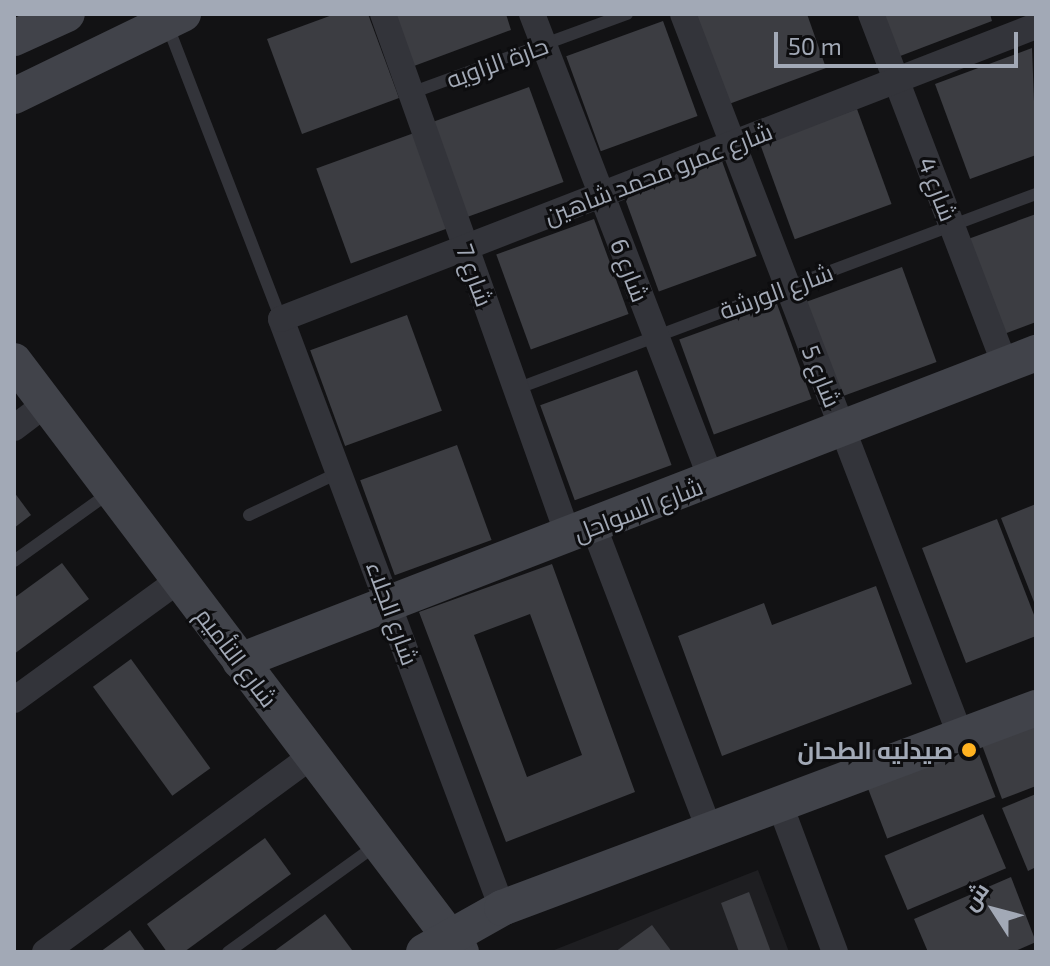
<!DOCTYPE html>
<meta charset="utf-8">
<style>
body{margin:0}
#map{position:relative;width:1050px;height:966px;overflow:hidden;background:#121214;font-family:"Exo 2",Cairo,sans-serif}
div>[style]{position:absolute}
.built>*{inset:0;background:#1e1e21}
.building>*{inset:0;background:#3c3d42;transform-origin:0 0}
.lane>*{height:12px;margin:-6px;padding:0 6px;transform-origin:6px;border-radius:6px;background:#33343a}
.street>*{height:26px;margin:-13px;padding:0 13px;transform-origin:13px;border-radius:13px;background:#33343a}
.secondary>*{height:36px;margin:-18px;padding:0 18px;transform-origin:18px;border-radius:18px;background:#41434a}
.dots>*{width:22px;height:22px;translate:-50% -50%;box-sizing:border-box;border:4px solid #0d0d0f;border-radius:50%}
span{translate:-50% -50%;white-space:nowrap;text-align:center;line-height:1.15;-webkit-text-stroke:6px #0d0d0f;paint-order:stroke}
.street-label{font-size:24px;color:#a2a9b6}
.poi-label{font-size:24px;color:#a2a9b6;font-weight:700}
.right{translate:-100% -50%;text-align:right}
.frame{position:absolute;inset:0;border:16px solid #a2a9b6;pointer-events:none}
.north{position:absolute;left:954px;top:870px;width:80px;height:80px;-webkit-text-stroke:6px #0d0d0f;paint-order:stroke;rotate:306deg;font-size:22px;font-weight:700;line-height:32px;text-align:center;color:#a2a9b6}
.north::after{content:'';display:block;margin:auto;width:28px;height:36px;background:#a2a9b6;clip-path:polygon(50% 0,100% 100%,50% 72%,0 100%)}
.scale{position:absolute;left:774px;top:32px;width:244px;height:36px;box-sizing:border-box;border:4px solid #a2a9b6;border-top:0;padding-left:10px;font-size:24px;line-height:28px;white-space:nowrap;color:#a2a9b6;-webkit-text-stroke:6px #0d0d0f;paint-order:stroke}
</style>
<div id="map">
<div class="built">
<i style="clip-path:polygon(758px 870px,789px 952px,549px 952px)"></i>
</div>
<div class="building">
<i style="clip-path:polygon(335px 14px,368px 14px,399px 98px,302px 134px,267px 39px)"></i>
<i style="clip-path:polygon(395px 14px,506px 14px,511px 30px,414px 66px)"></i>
<i style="clip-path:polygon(696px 14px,807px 14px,826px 68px,729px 104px)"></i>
<i style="clip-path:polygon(879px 14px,990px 14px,992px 21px,895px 58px)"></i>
<i style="left:663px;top:21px;width:101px;height:103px;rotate:70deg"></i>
<i style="clip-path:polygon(1032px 48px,1036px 155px,970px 179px,935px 84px)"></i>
<i style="left:529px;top:87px;width:101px;height:104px;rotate:70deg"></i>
<i style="left:857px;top:109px;width:101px;height:103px;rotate:70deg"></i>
<i style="left:414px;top:133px;width:101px;height:104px;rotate:70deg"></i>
<i style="left:722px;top:161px;width:101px;height:104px;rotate:70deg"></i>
<i style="clip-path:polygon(1036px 214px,1036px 322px,996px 337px,960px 242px)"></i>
<i style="left:594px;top:219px;width:101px;height:104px;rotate:70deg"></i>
<i style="left:902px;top:267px;width:101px;height:103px;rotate:70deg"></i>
<i style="left:777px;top:304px;width:101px;height:104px;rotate:70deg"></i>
<i style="left:407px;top:315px;width:102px;height:103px;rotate:70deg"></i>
<i style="left:637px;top:370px;width:101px;height:103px;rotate:70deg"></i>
<i style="left:457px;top:445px;width:101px;height:103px;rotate:70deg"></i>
<i style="clip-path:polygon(14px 492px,31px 515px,14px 528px)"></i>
<i style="clip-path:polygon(1036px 504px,1036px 607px,1001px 518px)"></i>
<i style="clip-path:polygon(997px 519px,1036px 620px,1036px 636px,966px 663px,922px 548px)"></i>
<i style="clip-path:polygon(62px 563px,89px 599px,14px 654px,14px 598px)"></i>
<i style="clip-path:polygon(evenodd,552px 564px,635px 792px,506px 842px,419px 612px,552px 564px,530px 614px,582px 755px,527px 777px,474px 635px,530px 614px)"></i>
<i style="clip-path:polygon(876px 586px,912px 684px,722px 756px,678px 636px,764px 603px,772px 625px)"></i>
<i style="left:131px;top:659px;width:135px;height:47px;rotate:54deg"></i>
<i style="clip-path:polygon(1036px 715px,1036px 786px,1002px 799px,979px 737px)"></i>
<i style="left:974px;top:741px;width:60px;height:116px;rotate:69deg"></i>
<i style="clip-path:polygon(1036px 794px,1036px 867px,1028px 871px,1002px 808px)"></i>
<i style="left:983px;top:814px;width:59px;height:107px;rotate:67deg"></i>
<i style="clip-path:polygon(265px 838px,291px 874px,184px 952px,167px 952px,147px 924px)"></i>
<i style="clip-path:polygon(1011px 877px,1036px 942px,1013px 952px,928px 952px,914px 919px)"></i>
<i style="clip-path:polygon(749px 892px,771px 952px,739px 952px,721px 903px)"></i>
<i style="clip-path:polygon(325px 914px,352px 950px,273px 952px)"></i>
<i style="clip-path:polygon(652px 925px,672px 952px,615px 952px)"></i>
<i style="clip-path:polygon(130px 930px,146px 952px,100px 952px)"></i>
</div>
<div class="lane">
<i style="left:167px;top:24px;width:316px;rotate:68.9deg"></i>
<i style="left:411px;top:93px;width:230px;rotate:-20.1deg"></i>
<i style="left:516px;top:389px;width:555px;rotate:-20.56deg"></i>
<i style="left:249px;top:515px;width:101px;rotate:-25.3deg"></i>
<i style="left:14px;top:561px;width:117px;rotate:-35.6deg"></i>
<i style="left:228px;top:952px;width:181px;rotate:-35.8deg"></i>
</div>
<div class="street">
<i style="left:383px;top:14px;width:553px;rotate:70.45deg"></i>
<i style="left:532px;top:14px;width:500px;rotate:68.92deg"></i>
<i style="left:683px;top:14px;width:775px;rotate:68.97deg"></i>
<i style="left:871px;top:14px;width:376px;rotate:69.1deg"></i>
<i style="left:14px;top:428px;width:40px;rotate:-37deg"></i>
<i style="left:593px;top:525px;width:329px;rotate:69.1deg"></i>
<i style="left:14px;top:700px;width:204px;rotate:-36deg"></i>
<i style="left:780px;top:805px;width:157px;rotate:69.5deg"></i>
<i style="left:502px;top:908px;width:629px;rotate:-110.57deg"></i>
<i style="left:281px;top:319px;width:810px;rotate:-21.21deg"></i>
<i style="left:45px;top:952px;width:331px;rotate:-36.3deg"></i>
</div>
<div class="secondary">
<i style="left:14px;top:38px;width:58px;rotate:-24.4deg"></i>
<i style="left:14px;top:96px;width:188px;rotate:-25.9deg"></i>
<i style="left:14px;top:361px;width:741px;rotate:52.9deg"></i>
<i style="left:240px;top:661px;width:854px;rotate:-21.15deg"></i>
<i style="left:424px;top:952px;width:90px;rotate:-29.4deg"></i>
<i style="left:502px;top:908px;width:570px;rotate:-20.53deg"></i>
</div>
<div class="dots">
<i style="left:969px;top:750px;background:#ffb220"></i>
</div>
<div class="street-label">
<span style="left:497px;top:62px;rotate:-20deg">حارة الزاويه</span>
<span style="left:658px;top:173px;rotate:-21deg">شارع عمرو محمد شاهين</span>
<span style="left:938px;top:189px;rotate:69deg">شارع 4</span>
<span style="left:630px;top:270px;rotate:69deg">شارع 6</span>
<span style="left:475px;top:275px;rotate:70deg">شارع 7</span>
<span style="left:776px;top:291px;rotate:-20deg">شارع الورشة</span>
<span style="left:822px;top:376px;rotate:68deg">شارع 5</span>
<span style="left:638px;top:509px;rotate:-21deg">شارع السواحل</span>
<span style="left:393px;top:613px;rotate:70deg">شارع الجلاء</span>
<span style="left:237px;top:657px;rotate:53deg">شارع التأميم</span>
</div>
<div class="poi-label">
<span class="right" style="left:953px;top:750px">صيدليه الطحان</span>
</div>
<div class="frame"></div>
<div class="north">ش</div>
<div class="scale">50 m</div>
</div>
